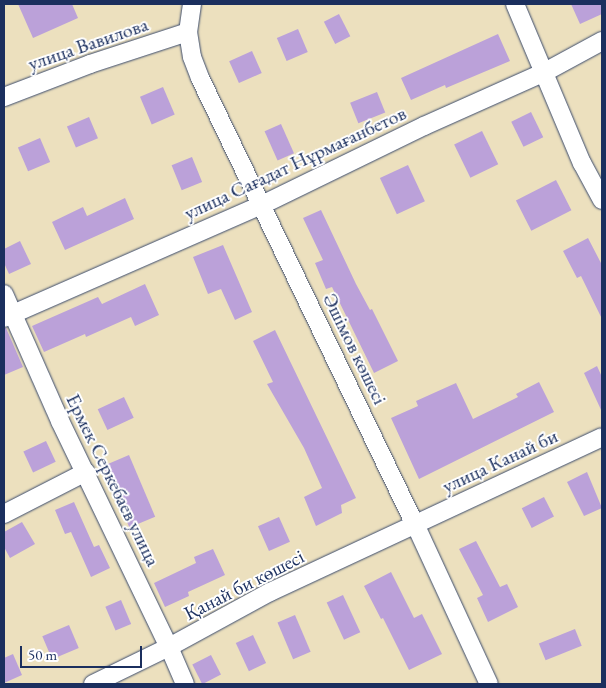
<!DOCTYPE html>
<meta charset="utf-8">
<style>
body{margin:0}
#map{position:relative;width:606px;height:688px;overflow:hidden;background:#ece0be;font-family:"EB Garamond",serif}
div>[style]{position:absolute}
.building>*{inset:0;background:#bba1d9;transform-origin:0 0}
.roads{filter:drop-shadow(0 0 1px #3a4a6c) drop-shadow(0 0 1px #3a4a6c)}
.minor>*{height:18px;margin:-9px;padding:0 9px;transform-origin:9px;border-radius:9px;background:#fff}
span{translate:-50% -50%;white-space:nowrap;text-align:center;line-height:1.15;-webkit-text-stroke:4px #fff;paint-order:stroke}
.street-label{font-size:20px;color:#1b2f5e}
.frame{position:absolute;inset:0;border:5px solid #1b2f5e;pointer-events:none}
.scale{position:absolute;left:20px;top:646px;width:122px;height:22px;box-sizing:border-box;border:2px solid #1b2f5e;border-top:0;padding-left:6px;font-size:15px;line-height:18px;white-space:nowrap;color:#1b2f5e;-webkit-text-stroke:4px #fff;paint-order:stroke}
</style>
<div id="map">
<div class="building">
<i style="clip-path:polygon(18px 4px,72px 4px,78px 18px,33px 38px)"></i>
<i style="clip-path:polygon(571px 4px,602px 4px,602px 14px,580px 24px)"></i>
<i style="left:339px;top:14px;width:25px;height:17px;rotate:63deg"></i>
<i style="left:298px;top:29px;width:25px;height:23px;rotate:67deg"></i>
<i style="clip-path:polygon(498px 34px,510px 61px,446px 88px,445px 85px,411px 100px,401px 78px)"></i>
<i style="left:252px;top:51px;width:24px;height:25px;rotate:66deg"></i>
<i style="left:163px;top:87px;width:30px;height:25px;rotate:67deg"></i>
<i style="left:377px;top:92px;width:22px;height:29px;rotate:68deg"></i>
<i style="left:531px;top:112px;width:28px;height:22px;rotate:64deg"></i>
<i style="left:89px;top:117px;width:23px;height:24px;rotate:67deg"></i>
<i style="left:281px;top:124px;width:32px;height:18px;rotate:66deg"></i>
<i style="left:482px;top:131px;width:37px;height:31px;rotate:64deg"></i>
<i style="left:40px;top:138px;width:26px;height:24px;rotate:67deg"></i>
<i style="left:192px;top:157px;width:27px;height:22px;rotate:68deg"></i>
<i style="left:408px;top:165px;width:40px;height:31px;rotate:65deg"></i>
<i style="left:556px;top:180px;width:34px;height:45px;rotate:63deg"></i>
<i style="clip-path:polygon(125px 198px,134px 219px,65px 250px,52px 222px,83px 207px,87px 216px)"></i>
<i style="clip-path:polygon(321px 210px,356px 284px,370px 310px,372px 309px,398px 361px,374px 373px,332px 287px,326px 289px,315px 263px,323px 260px,303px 218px)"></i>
<i style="clip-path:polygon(588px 238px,602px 265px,602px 319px,581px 276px,577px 278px,563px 251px)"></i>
<i style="clip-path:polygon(20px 241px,31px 264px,9px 274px,4px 263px,4px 249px)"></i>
<i style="clip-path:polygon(223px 245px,252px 312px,235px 320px,221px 289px,208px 294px,193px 257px)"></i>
<i style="clip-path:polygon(145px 284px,159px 315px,135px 326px,131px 317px,86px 337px,85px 334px,44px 352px,32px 326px,98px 297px,102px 304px)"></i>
<i style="clip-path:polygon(4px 328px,6px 328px,23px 367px,4px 375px)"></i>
<i style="clip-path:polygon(275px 330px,356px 498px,341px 505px,342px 513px,316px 526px,304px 497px,322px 488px,304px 448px,267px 384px,273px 382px,253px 341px)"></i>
<i style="clip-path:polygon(597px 366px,602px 377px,602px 412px,584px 373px)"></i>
<i style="clip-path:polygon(539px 382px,554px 412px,419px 479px,391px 418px,418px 406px,416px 401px,456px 383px,473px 419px,518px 397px,516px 394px)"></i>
<i style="left:124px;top:397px;width:23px;height:29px;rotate:65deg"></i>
<i style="left:46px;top:441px;width:23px;height:25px;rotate:65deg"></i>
<i style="left:129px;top:455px;width:67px;height:28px;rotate:67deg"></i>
<i style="clip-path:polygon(587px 472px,602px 508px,584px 516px,567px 482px)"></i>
<i style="left:544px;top:497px;width:22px;height:25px;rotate:63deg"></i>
<i style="clip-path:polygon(74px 502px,94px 547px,99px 545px,110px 568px,91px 577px,71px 532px,65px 534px,55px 510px)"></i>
<i style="left:279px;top:517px;width:27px;height:23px;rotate:66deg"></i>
<i style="clip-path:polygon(22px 522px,35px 544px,10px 558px,4px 547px,4px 532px)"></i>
<i style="clip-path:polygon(476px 541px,500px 587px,507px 584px,518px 607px,488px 622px,477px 598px,483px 595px,459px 549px)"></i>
<i style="clip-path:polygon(213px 549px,225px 575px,188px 592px,189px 596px,165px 607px,154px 583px,196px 563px,194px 557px)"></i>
<i style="clip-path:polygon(391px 572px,414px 618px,422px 614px,442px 654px,409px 670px,383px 618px,381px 619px,364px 586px)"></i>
<i style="left:343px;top:595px;width:41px;height:18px;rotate:65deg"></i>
<i style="left:121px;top:600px;width:26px;height:17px;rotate:67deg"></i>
<i style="left:295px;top:615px;width:40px;height:19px;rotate:67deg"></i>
<i style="left:69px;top:625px;width:25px;height:29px;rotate:67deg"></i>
<i style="left:575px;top:629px;width:18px;height:39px;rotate:68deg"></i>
<i style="left:253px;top:635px;width:31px;height:19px;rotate:65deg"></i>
<i style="clip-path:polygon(13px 654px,22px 675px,4px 683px,4px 658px)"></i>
<i style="left:211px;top:655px;width:22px;height:21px;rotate:63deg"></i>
</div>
<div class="roads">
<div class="minor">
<i style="left:192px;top:4px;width:28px;rotate:98deg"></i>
<i style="left:188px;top:32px;width:25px;rotate:81deg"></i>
<i style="left:192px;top:57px;width:22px;rotate:69deg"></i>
<i style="left:200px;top:78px;width:495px;rotate:64.3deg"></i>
<i style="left:415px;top:524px;width:176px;rotate:65.2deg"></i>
<i style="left:515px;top:4px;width:173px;rotate:67.2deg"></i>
<i style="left:582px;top:163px;width:42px;rotate:61.6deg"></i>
<i style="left:4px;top:97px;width:92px;rotate:-21deg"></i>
<i style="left:90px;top:64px;width:103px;rotate:-18.1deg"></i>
<i style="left:4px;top:294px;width:139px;rotate:66.2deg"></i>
<i style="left:60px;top:421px;width:251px;rotate:64.3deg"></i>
<i style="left:169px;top:647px;width:40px;rotate:66.6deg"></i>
<i style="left:4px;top:318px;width:282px;rotate:-23.7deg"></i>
<i style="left:262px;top:205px;width:180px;rotate:-26deg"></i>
<i style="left:424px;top:126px;width:133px;rotate:-24.1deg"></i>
<i style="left:545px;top:72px;width:65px;rotate:-28.5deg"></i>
<i style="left:4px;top:514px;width:92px;rotate:-27.1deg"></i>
<i style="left:93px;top:684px;width:85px;rotate:-26deg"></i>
<i style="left:169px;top:647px;width:115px;rotate:-28.6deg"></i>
<i style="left:270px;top:592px;width:366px;rotate:-25deg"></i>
</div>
</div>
<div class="street-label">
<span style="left:88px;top:44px;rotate:-19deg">улица Вавилова</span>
<span style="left:295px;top:163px;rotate:-25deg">улица Сағадат Нұрмағанбетов</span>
<span style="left:355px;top:349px;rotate:64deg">Әшімов көшесі</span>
<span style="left:500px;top:461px;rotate:-25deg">улица Канай би</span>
<span style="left:113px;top:480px;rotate:64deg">Ермек Серкебаев улица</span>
<span style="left:244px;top:585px;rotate:-27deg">Қанай би көшесі</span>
</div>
<div class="frame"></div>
<div class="scale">50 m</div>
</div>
